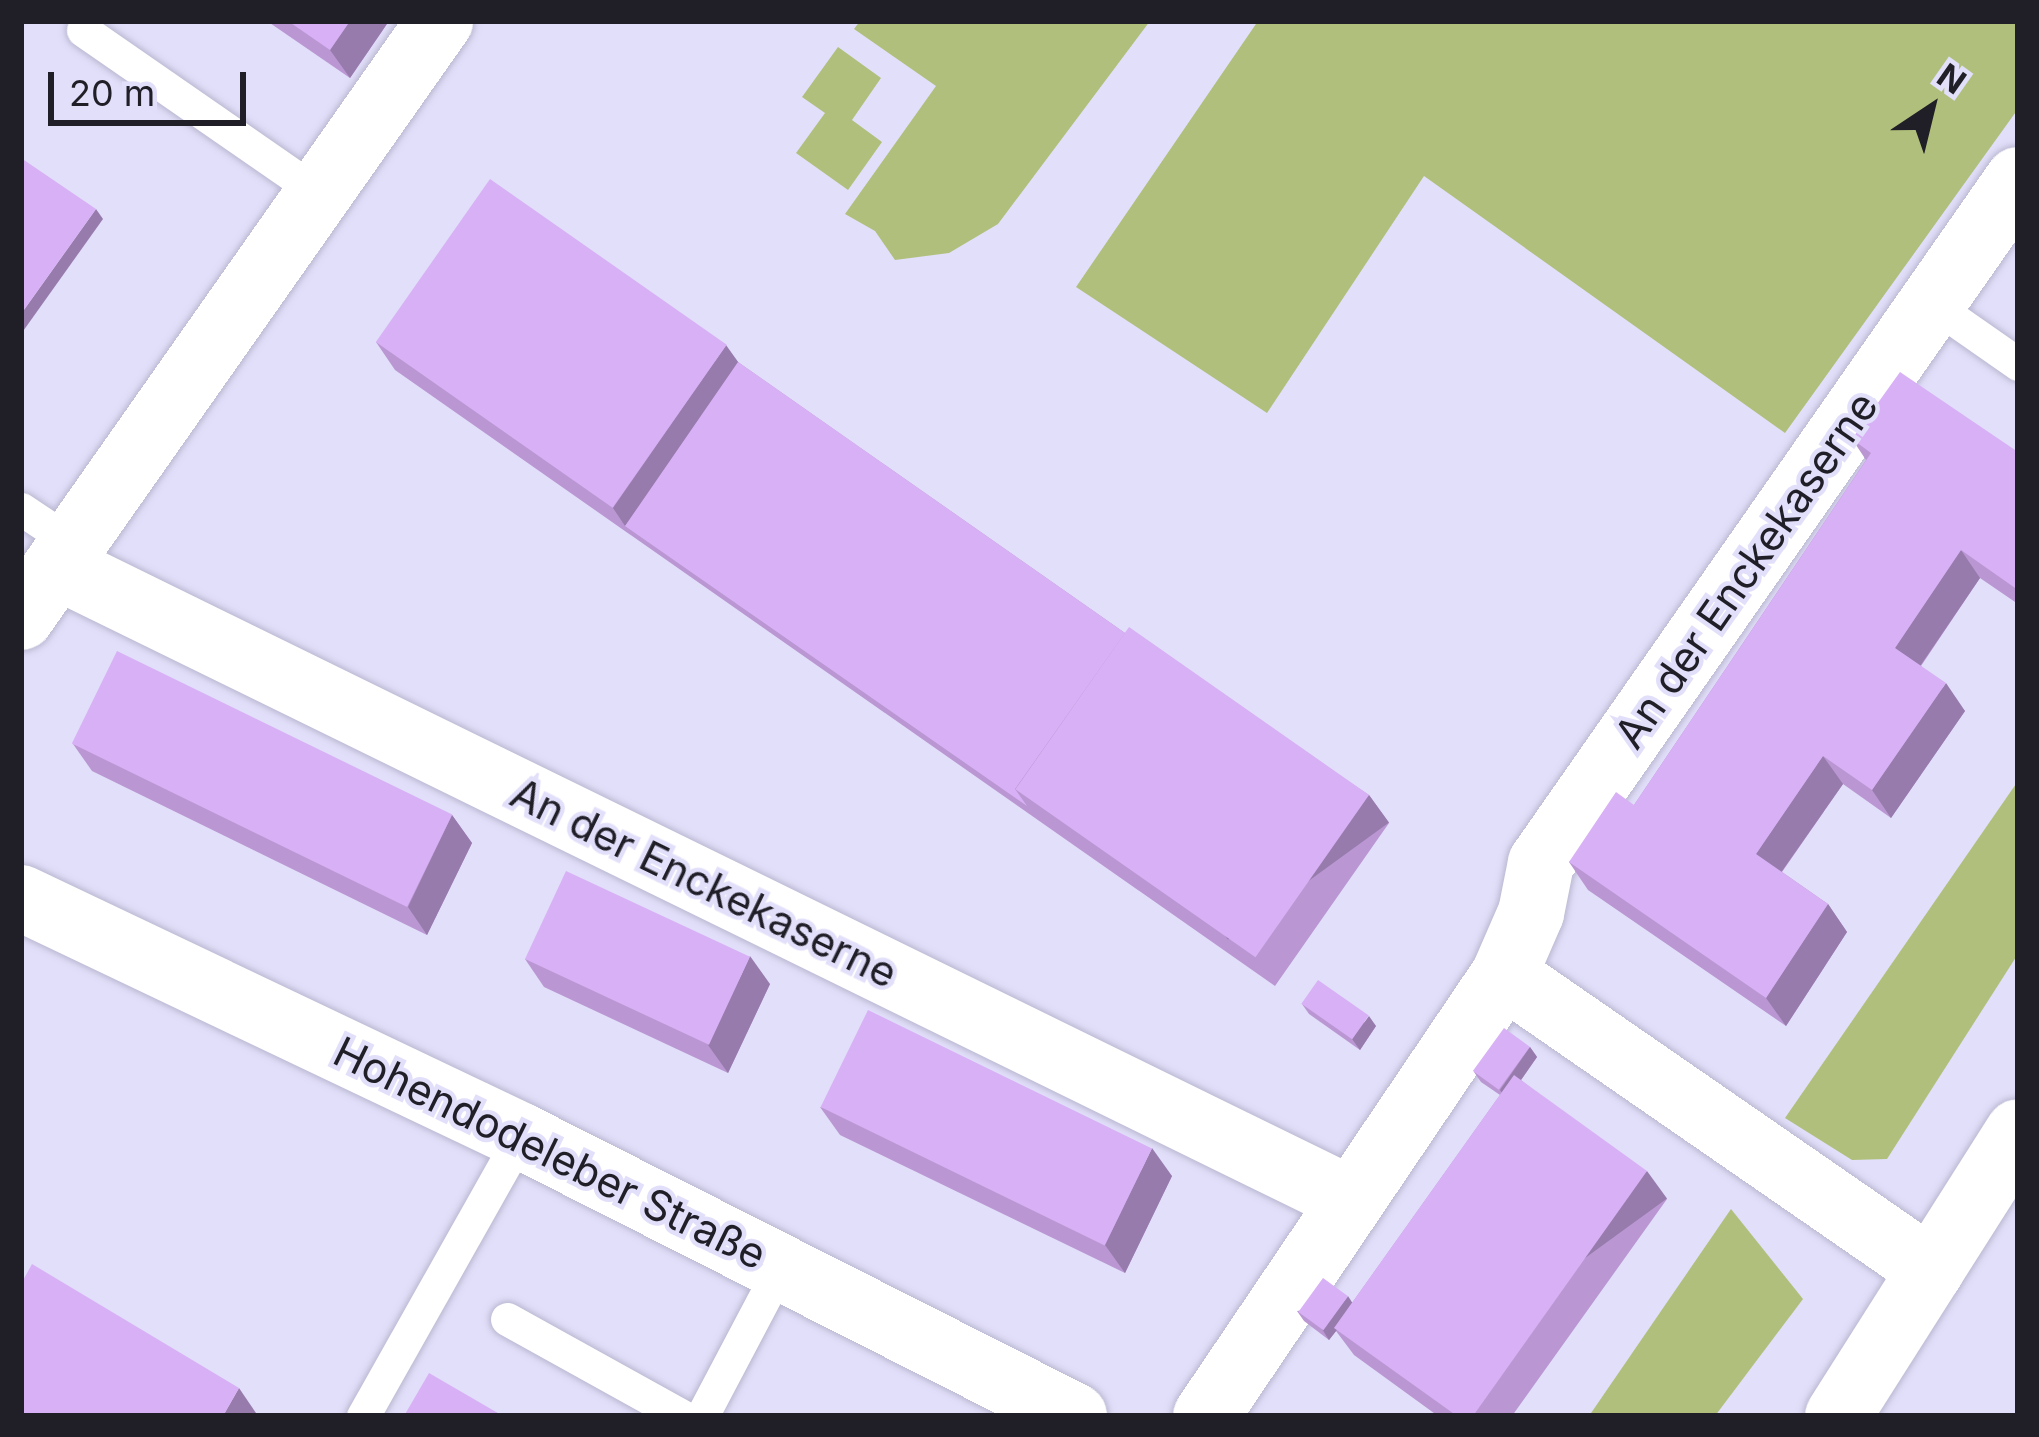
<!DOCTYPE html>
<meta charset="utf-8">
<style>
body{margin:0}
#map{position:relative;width:2039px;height:1437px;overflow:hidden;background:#e2dffa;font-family:Inter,sans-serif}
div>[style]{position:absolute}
.green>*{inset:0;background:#b0c07c}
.roads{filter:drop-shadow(0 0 3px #b9b7d0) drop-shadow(0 0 3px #b9b7d0)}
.service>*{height:33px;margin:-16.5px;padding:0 16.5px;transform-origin:16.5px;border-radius:16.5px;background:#fff}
.minor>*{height:66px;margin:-33px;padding:0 33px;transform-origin:33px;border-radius:33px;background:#fff}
.tertiary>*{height:66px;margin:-33px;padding:0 33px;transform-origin:33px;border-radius:33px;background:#fff}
.wall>*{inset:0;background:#ba97d3}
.shaded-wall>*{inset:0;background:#977bac;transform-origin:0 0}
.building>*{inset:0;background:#d8b0f5;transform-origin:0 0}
span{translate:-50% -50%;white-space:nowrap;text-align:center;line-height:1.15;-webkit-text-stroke:9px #e2dffa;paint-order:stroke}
.street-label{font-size:42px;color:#201f28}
.frame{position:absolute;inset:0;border:24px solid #201f28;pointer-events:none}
.north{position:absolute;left:1871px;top:48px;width:120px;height:120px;-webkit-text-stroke:9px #e2dffa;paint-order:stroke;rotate:35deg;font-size:33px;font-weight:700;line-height:48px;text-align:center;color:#201f28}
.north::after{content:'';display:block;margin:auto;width:42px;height:54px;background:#201f28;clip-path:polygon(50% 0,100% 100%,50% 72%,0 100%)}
.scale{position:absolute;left:48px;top:72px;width:198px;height:54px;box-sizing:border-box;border:6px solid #201f28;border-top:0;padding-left:15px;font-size:36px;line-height:42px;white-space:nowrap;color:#201f28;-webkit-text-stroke:9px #e2dffa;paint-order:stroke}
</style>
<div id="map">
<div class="green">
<i style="clip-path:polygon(860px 21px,1150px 21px,998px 224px,949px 253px,895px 260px,875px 231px,845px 214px,936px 86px,854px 29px)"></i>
<i style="clip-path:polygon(1258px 21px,2018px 21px,2018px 109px,1785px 433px,1424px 176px,1267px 413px,1076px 287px)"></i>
<i style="clip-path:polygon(838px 47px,881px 78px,852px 120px,882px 142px,848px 190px,796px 153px,825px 113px,802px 97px)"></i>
<i style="clip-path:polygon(2018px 781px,2018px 954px,1887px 1159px,1852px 1160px,1785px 1118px)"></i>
<i style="clip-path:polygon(1731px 1209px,1803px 1299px,1715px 1416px,1589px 1416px)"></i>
</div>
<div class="roads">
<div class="service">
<i style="left:83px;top:30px;width:290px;rotate:34.7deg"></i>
<i style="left:1932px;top:304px;width:105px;rotate:34.9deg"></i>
<i style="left:21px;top:509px;width:61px;rotate:33.7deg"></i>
<i style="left:507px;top:1319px;width:200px;rotate:29deg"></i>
<i style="left:363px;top:1416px;width:322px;rotate:-60.6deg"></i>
<i style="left:702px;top:1416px;width:170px;rotate:-62.2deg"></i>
</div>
<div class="minor">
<i style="left:57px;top:566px;width:1441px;rotate:26.1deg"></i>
<i style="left:21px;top:617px;width:729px;rotate:-54.89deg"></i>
<i style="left:21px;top:898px;width:554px;rotate:25.45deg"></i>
<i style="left:521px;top:1136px;width:620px;rotate:26.85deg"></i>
<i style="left:1504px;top:975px;width:519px;rotate:34.64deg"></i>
<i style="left:1206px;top:1416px;width:532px;rotate:-55.95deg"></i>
<i style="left:1504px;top:975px;width:68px;rotate:-66.5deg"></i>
<i style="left:1531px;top:913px;width:51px;rotate:-78.7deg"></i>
<i style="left:1541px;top:863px;width:833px;rotate:-55.07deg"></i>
</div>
<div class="tertiary">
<i style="left:1838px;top:1416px;width:336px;rotate:-57.6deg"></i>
</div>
</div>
<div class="wall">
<i style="clip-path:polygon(267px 21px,389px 21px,350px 78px)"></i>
<i style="clip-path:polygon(376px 342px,738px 362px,1125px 633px,1369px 795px,1389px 823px,1275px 986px,395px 370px)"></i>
<i style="clip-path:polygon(1852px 439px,2018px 452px,2018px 604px,1980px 578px,1921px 666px,1965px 711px,1891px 818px,1843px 784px,1782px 872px,1828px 904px,1847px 932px,1786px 1026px,1588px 890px,1569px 862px,1634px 805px,1866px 460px)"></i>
<i style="clip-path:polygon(73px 744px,452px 815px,472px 843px,427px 935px,92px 771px)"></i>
<i style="clip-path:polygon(525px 959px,770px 984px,728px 1073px,544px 987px)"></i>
<i style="clip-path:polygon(1302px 1004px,1376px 1026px,1360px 1050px,1309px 1014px)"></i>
<i style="clip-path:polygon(1530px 1047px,1537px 1057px,1521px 1080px,1667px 1199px,1512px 1416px,1438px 1416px,1354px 1355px,1336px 1331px,1329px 1340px,1304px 1321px,1297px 1311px,1352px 1303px,1500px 1095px,1481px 1082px,1474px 1072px)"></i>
<i style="clip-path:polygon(820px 1107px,1172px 1176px,1125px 1273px,840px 1135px)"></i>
</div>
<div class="shaded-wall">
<i style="clip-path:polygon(350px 21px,389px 21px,350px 78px,330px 50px)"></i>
<i style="clip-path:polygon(96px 209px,103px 219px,21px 334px,21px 314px)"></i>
<i style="clip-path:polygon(726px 345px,746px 373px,625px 526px,613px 508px)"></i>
<i style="clip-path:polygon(1961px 550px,1980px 578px,1914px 675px,1895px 648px)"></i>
<i style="clip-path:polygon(1946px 683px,1965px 711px,1891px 818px,1872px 790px)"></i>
<i style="clip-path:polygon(1823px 756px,1843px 784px,1775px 881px,1756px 854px)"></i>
<i style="left:1369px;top:795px;width:34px;height:199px;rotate:54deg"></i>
<i style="clip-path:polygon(452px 815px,472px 843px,427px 935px,408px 907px)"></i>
<i style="clip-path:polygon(1828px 904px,1847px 932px,1786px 1026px,1766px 998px)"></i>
<i style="clip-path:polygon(750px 956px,770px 984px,728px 1073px,708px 1045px)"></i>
<i style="clip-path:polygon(1369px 1016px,1376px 1026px,1360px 1050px,1352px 1039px)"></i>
<i style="clip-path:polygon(1530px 1047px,1537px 1057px,1507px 1100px,1500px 1090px)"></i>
<i style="clip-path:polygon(1152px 1148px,1172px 1176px,1125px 1273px,1105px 1245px)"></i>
<i style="left:1647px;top:1171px;width:34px;height:301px;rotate:54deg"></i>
<i style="clip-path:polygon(1348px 1296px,1355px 1307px,1329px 1340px,1322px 1329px)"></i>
<i style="clip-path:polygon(239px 1388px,258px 1416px,223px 1416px)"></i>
</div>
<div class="building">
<i style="clip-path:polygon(288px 21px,350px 21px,330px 50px)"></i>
<i style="clip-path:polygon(21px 158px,96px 209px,21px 314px)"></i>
<i style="left:490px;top:179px;width:289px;height:199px;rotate:35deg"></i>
<i style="clip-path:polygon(738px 362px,1125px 633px,1015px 789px,1027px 806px,625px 526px)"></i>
<i style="clip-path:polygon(1900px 372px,2018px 452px,2018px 590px,1961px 550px,1895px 648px,1946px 683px,1872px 790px,1823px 756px,1756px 854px,1828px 904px,1766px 998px,1569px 862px,1616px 792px,1634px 805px,1871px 453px,1852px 439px)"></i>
<i style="left:1129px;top:627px;width:293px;height:198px;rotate:35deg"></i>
<i style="left:117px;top:651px;width:373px;height:103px;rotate:26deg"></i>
<i style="left:566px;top:871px;width:203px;height:97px;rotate:25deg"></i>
<i style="left:1318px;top:980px;width:62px;height:29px;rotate:35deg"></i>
<i style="left:868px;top:1010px;width:316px;height:108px;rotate:26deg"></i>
<i style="left:1504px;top:1028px;width:32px;height:53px;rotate:36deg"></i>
<i style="clip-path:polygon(1514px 1075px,1647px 1171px,1473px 1416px,1457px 1416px,1334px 1328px)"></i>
<i style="clip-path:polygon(32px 1264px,239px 1388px,223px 1416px,21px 1416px,21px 1284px)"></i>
<i style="left:1323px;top:1278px;width:31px;height:42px;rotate:36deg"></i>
<i style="clip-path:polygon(429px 1373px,503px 1416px,404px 1416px)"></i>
</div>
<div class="street-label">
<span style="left:1746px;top:570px;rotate:-55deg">An der Enckekaserne</span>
<span style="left:704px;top:883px;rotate:26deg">An der Enckekaserne</span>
<span style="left:550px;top:1153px;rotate:26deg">Hohendodeleber Straße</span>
</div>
<div class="frame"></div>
<div class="north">N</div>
<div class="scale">20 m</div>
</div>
